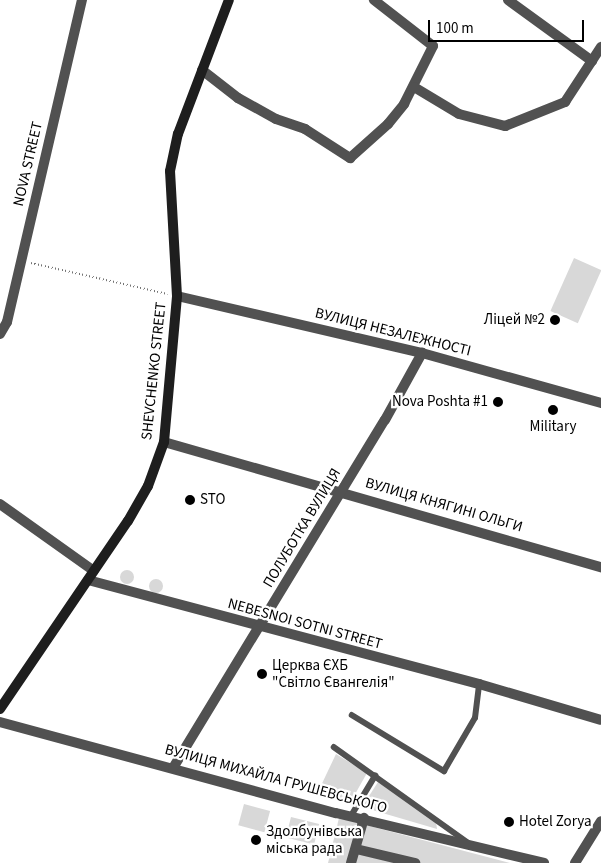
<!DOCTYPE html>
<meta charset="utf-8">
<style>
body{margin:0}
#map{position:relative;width:601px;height:863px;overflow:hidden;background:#fff;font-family:"Source Sans 3",sans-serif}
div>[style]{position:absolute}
.green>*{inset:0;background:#d8d8d8;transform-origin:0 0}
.round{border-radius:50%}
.path>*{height:2px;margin-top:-1px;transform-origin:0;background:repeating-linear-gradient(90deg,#737373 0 1px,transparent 0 3.5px)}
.lane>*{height:5.5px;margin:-2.75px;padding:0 2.75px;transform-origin:2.75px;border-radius:2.75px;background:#515151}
.street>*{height:10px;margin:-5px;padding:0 5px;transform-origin:5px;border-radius:5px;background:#515151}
.secondary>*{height:10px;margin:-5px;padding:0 5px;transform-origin:5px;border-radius:5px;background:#1e1e1e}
.dots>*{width:14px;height:14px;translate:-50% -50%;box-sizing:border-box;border:2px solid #fff;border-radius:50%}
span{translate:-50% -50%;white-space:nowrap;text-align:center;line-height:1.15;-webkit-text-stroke:4.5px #fff;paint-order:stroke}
.street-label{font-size:15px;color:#000}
.poi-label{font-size:15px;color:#000}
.right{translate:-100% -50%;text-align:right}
.left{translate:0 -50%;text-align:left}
.scale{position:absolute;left:428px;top:20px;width:156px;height:22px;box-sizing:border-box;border:2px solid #000;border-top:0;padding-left:6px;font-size:15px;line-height:18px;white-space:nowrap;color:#000;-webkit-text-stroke:4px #fff;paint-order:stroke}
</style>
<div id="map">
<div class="green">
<i style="left:574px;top:258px;width:30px;height:58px;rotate:24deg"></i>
<i class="round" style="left:120px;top:570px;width:14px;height:14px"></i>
<i class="round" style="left:149px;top:579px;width:14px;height:14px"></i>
<i style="clip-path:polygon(336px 754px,367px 773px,350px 803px,317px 794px)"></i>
<i style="clip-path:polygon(378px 782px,436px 822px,437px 829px,362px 807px)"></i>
<i style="left:244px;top:804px;width:27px;height:22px;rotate:15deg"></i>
<i style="left:291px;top:817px;width:29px;height:21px;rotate:14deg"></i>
<i style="clip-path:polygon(339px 818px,510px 863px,328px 863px)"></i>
</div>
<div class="path">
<i style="left:31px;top:263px;width:140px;rotate:12.8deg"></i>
</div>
<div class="lane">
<i style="left:352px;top:715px;width:108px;rotate:31.3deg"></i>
<i style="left:444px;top:771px;width:61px;rotate:-59.7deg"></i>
<i style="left:475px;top:718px;width:34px;rotate:-83deg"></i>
<i style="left:334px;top:747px;width:163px;rotate:35.5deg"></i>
<i style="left:351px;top:816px;width:47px;rotate:-59deg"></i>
</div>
<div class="street">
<i style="left:508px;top:0;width:104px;rotate:36deg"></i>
<i style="left:202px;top:70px;width:46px;rotate:37.9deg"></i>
<i style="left:238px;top:98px;width:43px;rotate:28.9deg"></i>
<i style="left:276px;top:119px;width:31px;rotate:19deg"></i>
<i style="left:305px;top:129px;width:54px;rotate:32.8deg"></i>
<i style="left:350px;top:158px;width:51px;rotate:-41.8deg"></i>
<i style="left:388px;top:124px;width:26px;rotate:-51deg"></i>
<i style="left:404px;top:104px;width:65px;rotate:-63.4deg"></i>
<i style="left:433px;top:46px;width:75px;rotate:-142.1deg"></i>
<i style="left:414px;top:87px;width:52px;rotate:31deg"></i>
<i style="left:459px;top:114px;width:48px;rotate:14.6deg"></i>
<i style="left:505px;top:126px;width:65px;rotate:-21.8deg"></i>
<i style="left:565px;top:102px;width:66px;rotate:-56.8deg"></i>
<i style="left:177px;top:296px;width:252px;rotate:13.1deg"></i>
<i style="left:422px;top:353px;width:186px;rotate:15.6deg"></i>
<i style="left:0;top:334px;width:14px;rotate:-60deg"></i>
<i style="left:7px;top:322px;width:331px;rotate:-76.9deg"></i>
<i style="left:164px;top:442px;width:455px;rotate:16deg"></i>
<i style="left:0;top:504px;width:115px;rotate:35.5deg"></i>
<i style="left:88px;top:580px;width:405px;rotate:14.9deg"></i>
<i style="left:479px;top:684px;width:127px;rotate:16.4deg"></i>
<i style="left:0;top:722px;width:348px;rotate:15.2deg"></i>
<i style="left:336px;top:813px;width:214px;rotate:13.5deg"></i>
<i style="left:173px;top:768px;width:407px;rotate:-58.7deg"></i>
<i style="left:385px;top:420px;width:77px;rotate:-61.1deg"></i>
<i style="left:356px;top:849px;width:61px;rotate:13.3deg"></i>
<i style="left:351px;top:863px;width:47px;rotate:-73.9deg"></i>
<i style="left:575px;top:863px;width:49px;rotate:-58.2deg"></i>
</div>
<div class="secondary">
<i style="left:0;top:709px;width:227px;rotate:-55.8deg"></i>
<i style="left:128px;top:521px;width:40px;rotate:-60.3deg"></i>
<i style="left:148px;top:486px;width:47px;rotate:-70deg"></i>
<i style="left:164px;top:442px;width:147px;rotate:-84.9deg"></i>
<i style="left:177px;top:296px;width:125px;rotate:-93.2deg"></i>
<i style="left:170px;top:171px;width:38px;rotate:-78deg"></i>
<i style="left:178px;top:134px;width:143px;rotate:-69.2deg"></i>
</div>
<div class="dots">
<i style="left:555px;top:320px;background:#000"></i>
<i style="left:498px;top:402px;background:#000"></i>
<i style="left:553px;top:410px;background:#000"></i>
<i style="left:190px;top:500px;background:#000"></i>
<i style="left:262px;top:674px;background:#000"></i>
<i style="left:509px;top:822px;background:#000"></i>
<i style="left:256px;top:840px;background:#000"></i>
</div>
<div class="street-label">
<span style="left:28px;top:164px;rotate:-77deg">NOVA STREET</span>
<span style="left:393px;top:332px;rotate:14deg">ВУЛИЦЯ НЕЗАЛЕЖНОСТІ</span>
<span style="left:154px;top:371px;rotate:-84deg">SHEVCHENKO STREET</span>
<span style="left:444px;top:505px;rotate:16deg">ВУЛИЦЯ КНЯГИНІ ОЛЬГИ</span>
<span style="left:302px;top:528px;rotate:-59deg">ПОЛУБОТКА ВУЛИЦЯ</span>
<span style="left:305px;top:624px;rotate:15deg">NEBESNOI SOTNI STREET</span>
<span style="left:276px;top:779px;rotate:15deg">ВУЛИЦЯ МИХАЙЛА ГРУШЕВСЬКОГО</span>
</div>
<div class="poi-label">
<span class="right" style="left:545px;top:320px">Ліцей №2</span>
<span class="right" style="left:488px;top:402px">Nova Poshta #1</span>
<span style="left:553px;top:427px">Military</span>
<span class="left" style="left:200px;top:500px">STO</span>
<span class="left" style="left:272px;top:674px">Церква ЄХБ<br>"Світло Євангелія"</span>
<span class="left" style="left:519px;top:822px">Hotel Zorya</span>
<span class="left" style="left:266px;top:840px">Здолбунівська<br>міська рада</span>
</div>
<div class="scale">100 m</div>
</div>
